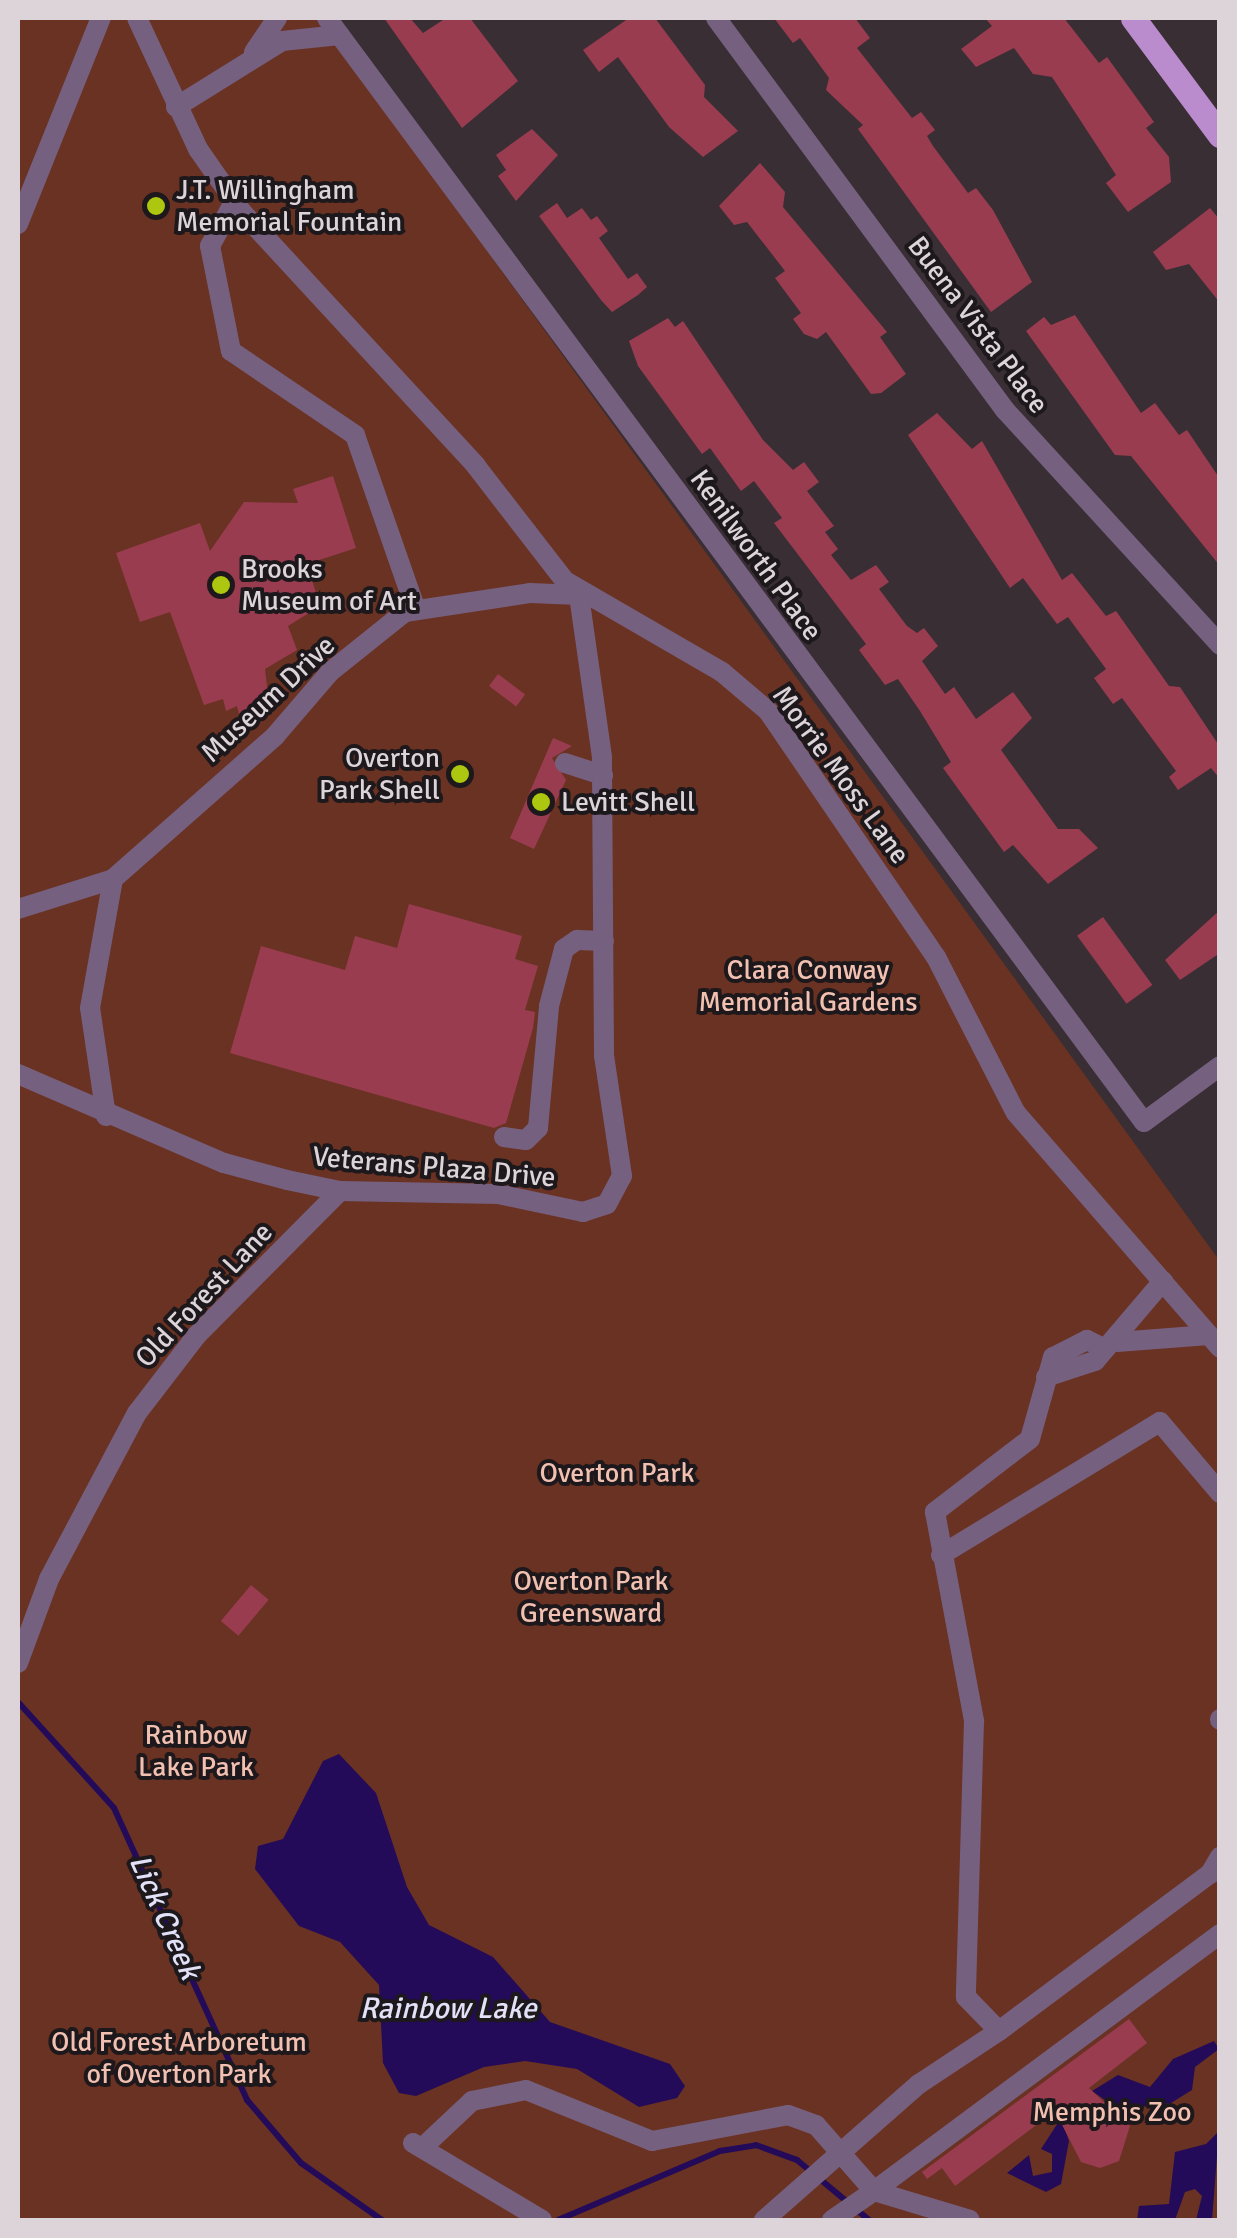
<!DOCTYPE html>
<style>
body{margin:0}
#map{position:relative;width:1237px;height:2238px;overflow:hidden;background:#392e34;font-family:Signika,sans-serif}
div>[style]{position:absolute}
.green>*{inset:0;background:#6a3222}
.water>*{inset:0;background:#230b59}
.stream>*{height:6px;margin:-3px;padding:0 3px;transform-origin:3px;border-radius:3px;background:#230b59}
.building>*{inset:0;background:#993c50;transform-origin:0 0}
.minor>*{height:20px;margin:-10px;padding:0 10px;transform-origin:10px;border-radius:10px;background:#766080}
.major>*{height:25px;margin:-12.5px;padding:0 12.5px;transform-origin:12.5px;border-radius:12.5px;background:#ba8cce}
.dots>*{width:28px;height:28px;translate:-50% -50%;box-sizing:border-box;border:5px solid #1d181b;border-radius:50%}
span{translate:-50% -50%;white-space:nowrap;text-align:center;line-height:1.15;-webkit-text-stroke:8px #1d181b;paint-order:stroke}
.poi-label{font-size:28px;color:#dcd4d8}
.left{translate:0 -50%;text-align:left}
.right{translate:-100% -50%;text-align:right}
.street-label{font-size:28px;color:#dcd4d8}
.park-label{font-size:28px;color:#f2c0b1}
.water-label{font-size:30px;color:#e2e1f8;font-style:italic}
.frame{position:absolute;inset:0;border:20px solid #dcd4d8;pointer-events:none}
</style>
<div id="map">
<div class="green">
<i style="clip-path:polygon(18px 18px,318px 18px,1219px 1260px,1219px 2220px,18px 2220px)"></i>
</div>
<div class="water">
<i style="clip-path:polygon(339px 1754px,376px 1793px,407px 1887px,429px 1925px,493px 1957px,550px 2022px,670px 2064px,685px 2086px,677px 2098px,639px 2107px,577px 2069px,525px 2061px,484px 2067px,416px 2096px,399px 2093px,383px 2063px,379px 1985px,340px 1942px,299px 1926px,255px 1869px,258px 1846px,283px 1839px,323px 1761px)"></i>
<i style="clip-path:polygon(1214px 2041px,1219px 2049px,1195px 2067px,1192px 2090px,1171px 2103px,1119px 2110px,1092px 2091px,1118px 2075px,1150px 2087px,1173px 2059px)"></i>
<i style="clip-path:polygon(1061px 2118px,1069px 2141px,1061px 2184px,1046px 2192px,1007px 2173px,1029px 2155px,1033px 2176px,1052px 2172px,1052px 2154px,1041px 2149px)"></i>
<i style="clip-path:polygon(1219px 2131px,1212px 2220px,1196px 2220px,1202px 2196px,1195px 2189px,1185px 2192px,1175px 2220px,1137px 2220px,1139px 2206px,1169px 2204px,1175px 2152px,1206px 2144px)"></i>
</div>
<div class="stream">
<i style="left:18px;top:1702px;width:143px;rotate:47.8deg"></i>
<i style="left:114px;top:1808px;width:321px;rotate:65.5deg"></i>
<i style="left:247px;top:2100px;width:83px;rotate:49.4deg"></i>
<i style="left:301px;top:2163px;width:99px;rotate:35.1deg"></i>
<i style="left:558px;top:2220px;width:176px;rotate:-23.1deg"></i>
<i style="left:720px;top:2151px;width:36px;rotate:-9deg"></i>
<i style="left:756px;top:2145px;width:44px;rotate:20.1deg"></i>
<i style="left:797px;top:2160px;width:94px;rotate:39.8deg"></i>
</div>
<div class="building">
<i style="clip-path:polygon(384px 18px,410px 18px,423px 33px,446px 18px,470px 18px,518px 81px,462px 128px)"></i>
<i style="clip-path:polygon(629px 18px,655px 18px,705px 85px,704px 97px,738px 131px,703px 157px,669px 127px,618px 57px,599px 72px,583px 50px)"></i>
<i style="clip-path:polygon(774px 18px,855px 18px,870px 38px,857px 48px,912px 118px,921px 112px,935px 130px,927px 136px,933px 146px,968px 193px,976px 188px,993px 210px,1032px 282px,991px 312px,858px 129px,863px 125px,826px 90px,829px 78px,800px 38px,793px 43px)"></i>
<i style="clip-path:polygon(985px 18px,1064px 18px,1099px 63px,1107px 57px,1154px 122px,1146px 128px,1169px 157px,1171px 182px,1128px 212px,1106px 183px,1116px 175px,1052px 77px,1033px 74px,1014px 48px,976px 67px,961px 49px,992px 26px)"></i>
<i style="clip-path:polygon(532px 129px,558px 155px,516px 201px,498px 176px,506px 170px,496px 155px)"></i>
<i style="clip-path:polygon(760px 163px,785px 192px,783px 207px,887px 332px,880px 337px,906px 374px,881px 393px,871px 394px,826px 332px,817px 339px,804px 334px,793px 319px,801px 313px,775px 278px,785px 271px,747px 222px,734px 225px,719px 206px)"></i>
<i style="clip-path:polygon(557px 203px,567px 218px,582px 208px,591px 220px,597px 216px,608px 231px,599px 238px,628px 279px,637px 273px,647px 287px,638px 295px,612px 312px,601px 300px,539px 216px)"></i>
<i style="clip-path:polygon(1210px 208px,1220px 220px,1220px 303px,1189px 264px,1166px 270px,1153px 252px)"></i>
<i style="clip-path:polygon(1075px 315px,1141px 413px,1155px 403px,1179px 435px,1187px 430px,1220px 479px,1220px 566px,1131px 456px,1115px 455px,1026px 331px,1044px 317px,1051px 325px)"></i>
<i style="clip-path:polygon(668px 318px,675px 327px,683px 321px,763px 440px,793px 470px,804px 462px,819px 482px,807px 491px,834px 526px,825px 532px,838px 549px,831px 555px,851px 580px,876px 565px,889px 582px,879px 589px,907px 626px,917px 633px,924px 628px,938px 646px,922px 661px,945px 694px,954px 687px,976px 719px,1013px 692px,1032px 718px,1001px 750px,1058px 829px,1079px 829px,1098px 848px,1048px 884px,1013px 845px,1004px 852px,943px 768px,951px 762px,920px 711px,898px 679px,885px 685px,859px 650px,866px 644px,774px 523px,782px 518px,754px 481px,741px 491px,710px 448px,702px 454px,638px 366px,629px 341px)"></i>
<i style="clip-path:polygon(937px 413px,972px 449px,982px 441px,1062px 580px,1072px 573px,1106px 616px,1116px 611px,1169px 686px,1180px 687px,1220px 747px,1220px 779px,1211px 768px,1178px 790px,1169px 777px,1176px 771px,1122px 698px,1113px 704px,1094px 678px,1106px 669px,1068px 617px,1057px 624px,1023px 578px,1010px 588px,908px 435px)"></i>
<i style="clip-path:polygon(333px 476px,356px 548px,307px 564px,320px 606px,288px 626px,297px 650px,265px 669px,269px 703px,239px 714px,237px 706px,226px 711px,223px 699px,204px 705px,170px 612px,140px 622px,116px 553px,200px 523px,210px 551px,244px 502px,298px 503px,293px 489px)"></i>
<i style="left:498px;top:674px;width:34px;height:15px;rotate:37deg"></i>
<i style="clip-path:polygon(553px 738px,572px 746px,552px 758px,566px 780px,534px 849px,510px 838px)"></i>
<i style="clip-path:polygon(409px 904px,522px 936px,515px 959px,538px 966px,525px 1010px,535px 1012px,533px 1028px,506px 1123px,494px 1128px,230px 1053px,261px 946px,345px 970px,355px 936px,397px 948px)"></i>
<i style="clip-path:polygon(1220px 910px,1220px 953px,1180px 980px,1165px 960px)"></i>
<i style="left:1103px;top:917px;width:84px;height:32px;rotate:54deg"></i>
<i style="left:251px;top:1585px;width:23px;height:47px;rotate:40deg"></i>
<i style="clip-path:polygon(1129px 2019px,1147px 2043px,1089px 2088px,1130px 2126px,1119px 2161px,1100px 2168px,1081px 2162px,1055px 2111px,955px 2186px,942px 2168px,927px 2179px,922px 2172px)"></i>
</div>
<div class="minor">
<i style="left:137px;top:18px;width:145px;rotate:65deg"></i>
<i style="left:198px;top:149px;width:77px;rotate:55.1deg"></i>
<i style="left:242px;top:212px;width:345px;rotate:47.3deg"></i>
<i style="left:476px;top:466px;width:145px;rotate:52.3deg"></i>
<i style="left:565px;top:581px;width:181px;rotate:30.1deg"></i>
<i style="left:722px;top:672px;width:60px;rotate:40.3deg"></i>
<i style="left:768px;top:711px;width:298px;rotate:55.7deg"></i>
<i style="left:936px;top:957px;width:175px;rotate:62.9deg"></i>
<i style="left:1016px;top:1113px;width:311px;rotate:49deg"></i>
<i style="left:327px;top:18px;width:1373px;rotate:53.5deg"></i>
<i style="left:1144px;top:1122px;width:94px;rotate:-36.4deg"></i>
<i style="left:716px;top:18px;width:487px;rotate:53.6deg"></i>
<i style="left:1005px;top:410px;width:319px;rotate:47.5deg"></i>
<i style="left:254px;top:52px;width:41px;rotate:-55.9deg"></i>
<i style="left:176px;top:107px;width:125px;rotate:-31.9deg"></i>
<i style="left:282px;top:41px;width:58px;rotate:-5.9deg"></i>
<i style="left:234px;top:202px;width:50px;rotate:118.6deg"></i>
<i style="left:210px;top:246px;width:107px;rotate:78.7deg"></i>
<i style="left:231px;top:351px;width:150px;rotate:34.1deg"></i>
<i style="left:355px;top:435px;width:182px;rotate:70.8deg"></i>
<i style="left:18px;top:224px;width:222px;rotate:-68.1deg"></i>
<i style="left:565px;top:763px;width:40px;rotate:18deg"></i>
<i style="left:18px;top:909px;width:100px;rotate:-17.5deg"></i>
<i style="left:113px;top:879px;width:216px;rotate:-41.4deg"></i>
<i style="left:275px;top:736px;width:84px;rotate:-49.3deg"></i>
<i style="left:330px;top:672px;width:96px;rotate:-38.7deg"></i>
<i style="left:405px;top:612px;width:126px;rotate:-8.6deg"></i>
<i style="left:530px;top:593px;width:49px;rotate:2.3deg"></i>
<i style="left:18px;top:1074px;width:224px;rotate:23.4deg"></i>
<i style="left:224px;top:1163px;width:65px;rotate:15.1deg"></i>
<i style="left:287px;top:1180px;width:54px;rotate:11.7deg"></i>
<i style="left:340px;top:1191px;width:158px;rotate:1.1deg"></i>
<i style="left:498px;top:1194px;width:87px;rotate:12deg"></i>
<i style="left:583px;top:1212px;width:25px;rotate:-18deg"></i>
<i style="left:607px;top:1204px;width:32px;rotate:-62deg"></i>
<i style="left:622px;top:1176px;width:121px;rotate:-98.5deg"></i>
<i style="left:604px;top:1056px;width:299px;rotate:-90.4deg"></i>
<i style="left:602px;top:757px;width:164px;rotate:-98.1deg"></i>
<i style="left:106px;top:1116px;width:109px;rotate:-98.4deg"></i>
<i style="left:90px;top:1008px;width:131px;rotate:-79.9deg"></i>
<i style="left:504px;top:1137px;width:22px;rotate:8deg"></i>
<i style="left:526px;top:1140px;width:17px;rotate:-45deg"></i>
<i style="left:538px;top:1128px;width:122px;rotate:-84.8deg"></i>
<i style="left:549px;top:1006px;width:59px;rotate:-75.3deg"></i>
<i style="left:564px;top:949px;width:16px;rotate:-35deg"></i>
<i style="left:577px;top:940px;width:27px;rotate:2deg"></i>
<i style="left:1117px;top:1342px;width:92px;rotate:-4.4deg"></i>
<i style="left:1103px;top:1348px;width:18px;rotate:-153deg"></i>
<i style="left:1087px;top:1340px;width:38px;rotate:153deg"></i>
<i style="left:1053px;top:1357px;width:85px;rotate:105.7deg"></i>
<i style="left:1030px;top:1439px;width:120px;rotate:142.5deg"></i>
<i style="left:935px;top:1512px;width:213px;rotate:79.4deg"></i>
<i style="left:974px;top:1721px;width:276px;rotate:91.7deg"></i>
<i style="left:966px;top:1997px;width:47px;rotate:45.9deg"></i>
<i style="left:999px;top:2031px;width:263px;rotate:-36.7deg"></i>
<i style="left:1210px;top:1874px;width:20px;rotate:-60deg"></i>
<i style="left:1046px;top:1377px;width:52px;rotate:-18.1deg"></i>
<i style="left:1095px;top:1361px;width:105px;rotate:-49.6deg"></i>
<i style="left:941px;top:1555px;width:256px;rotate:-31.3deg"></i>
<i style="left:1160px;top:1422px;width:93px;rotate:49.8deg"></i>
<i style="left:18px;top:1663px;width:90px;rotate:-69.7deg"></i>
<i style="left:49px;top:1579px;width:188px;rotate:-62.1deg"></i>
<i style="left:137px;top:1413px;width:97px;rotate:-52.5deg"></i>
<i style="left:196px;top:1336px;width:204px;rotate:-45.2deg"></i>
<i style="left:1220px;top:1719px;width:1px;rotate:90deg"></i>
<i style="left:413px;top:2143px;width:150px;rotate:30.8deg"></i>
<i style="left:422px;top:2148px;width:69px;rotate:-43.2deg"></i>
<i style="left:472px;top:2101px;width:55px;rotate:-11.5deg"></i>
<i style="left:526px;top:2090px;width:136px;rotate:22deg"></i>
<i style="left:652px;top:2141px;width:138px;rotate:-10.8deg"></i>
<i style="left:788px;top:2115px;width:30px;rotate:20deg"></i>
<i style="left:816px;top:2125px;width:88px;rotate:48.7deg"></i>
<i style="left:874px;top:2191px;width:431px;rotate:-36.6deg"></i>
<i style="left:764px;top:2220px;width:206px;rotate:-41.3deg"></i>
<i style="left:919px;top:2084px;width:96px;rotate:-33.5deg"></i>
<i style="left:832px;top:2220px;width:51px;rotate:-34.6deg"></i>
<i style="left:874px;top:2191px;width:100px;rotate:16.8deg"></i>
</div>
<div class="major">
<i style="left:1133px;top:18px;width:146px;rotate:53.4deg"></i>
</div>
<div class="dots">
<i style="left:156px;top:206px;background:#adc60f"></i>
<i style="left:221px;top:585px;background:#adc60f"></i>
<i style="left:460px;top:774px;background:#adc60f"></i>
<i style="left:541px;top:802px;background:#adc60f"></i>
</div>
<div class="poi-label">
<span class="left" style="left:176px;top:206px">J.T. Willingham<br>Memorial Fountain</span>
<span class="left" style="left:241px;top:585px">Brooks<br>Museum of Art</span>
<span class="right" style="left:440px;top:774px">Overton<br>Park Shell</span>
<span class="left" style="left:561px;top:802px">Levitt Shell</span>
</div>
<div class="street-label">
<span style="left:978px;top:325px;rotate:53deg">Buena Vista Place</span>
<span style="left:756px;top:555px;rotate:54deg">Kenilworth Place</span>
<span style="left:268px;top:699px;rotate:-43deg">Museum Drive</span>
<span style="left:841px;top:775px;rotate:54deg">Morrie Moss Lane</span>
<span style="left:434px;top:1167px;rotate:5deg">Veterans Plaza Drive</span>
<span style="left:204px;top:1295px;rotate:-47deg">Old Forest Lane</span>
</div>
<div class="park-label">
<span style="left:808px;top:986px">Clara Conway<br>Memorial Gardens</span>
<span style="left:617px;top:1473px">Overton Park</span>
<span style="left:591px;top:1597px">Overton Park<br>Greensward</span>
<span style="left:196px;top:1751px">Rainbow<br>Lake Park</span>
<span style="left:179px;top:2058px">Old Forest Arboretum<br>of Overton Park</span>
<span style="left:1112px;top:2112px">Memphis Zoo</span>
</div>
<div class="water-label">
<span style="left:164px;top:1917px;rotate:66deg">Lick Creek</span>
<span style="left:448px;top:2009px">Rainbow Lake</span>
</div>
<div class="frame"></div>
</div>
